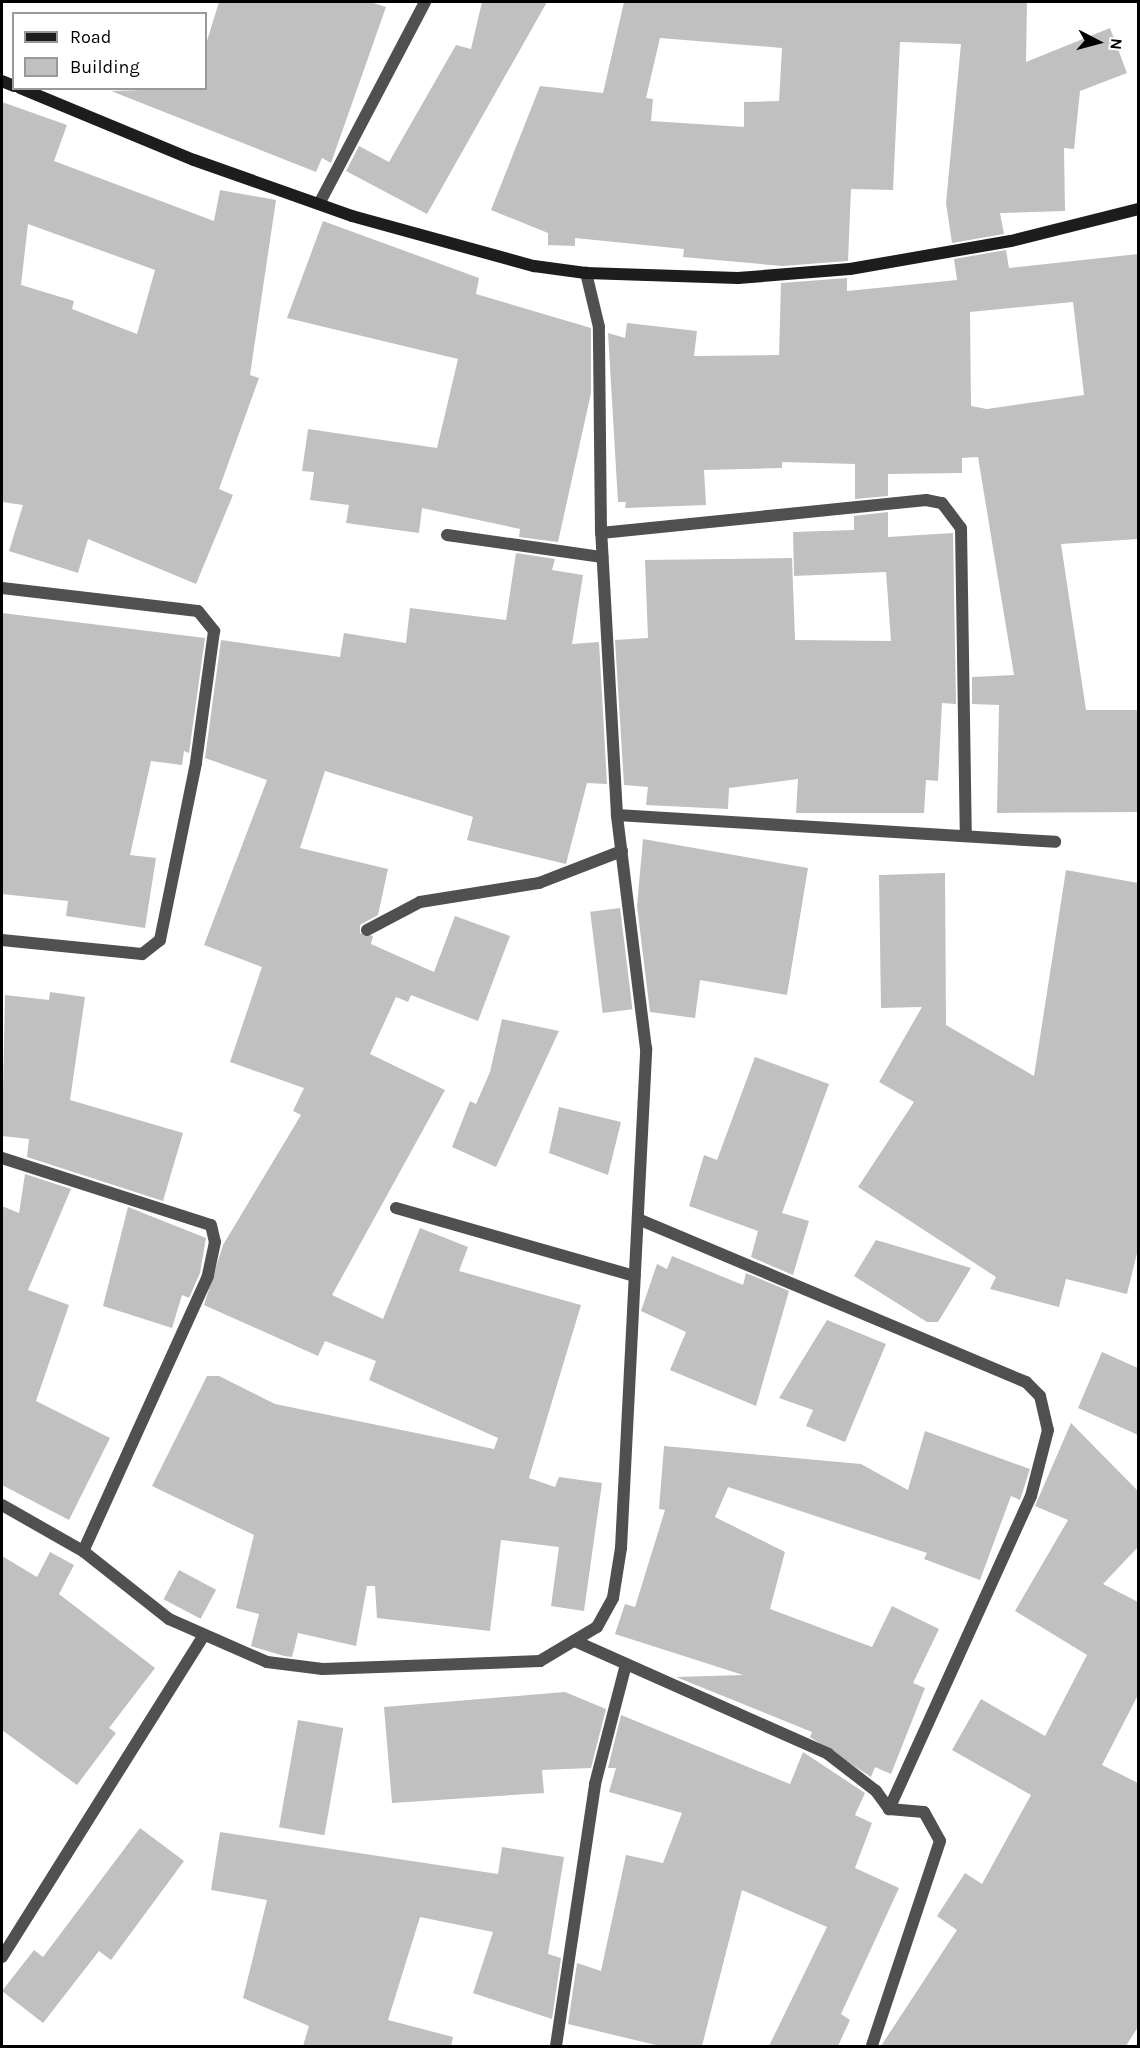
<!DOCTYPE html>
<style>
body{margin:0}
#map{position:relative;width:1140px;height:2048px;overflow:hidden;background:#fff;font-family:Karla,sans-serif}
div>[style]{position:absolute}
.building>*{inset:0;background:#c0c0c0;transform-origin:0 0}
.lane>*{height:12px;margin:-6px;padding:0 6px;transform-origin:6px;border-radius:6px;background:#505050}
.street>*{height:12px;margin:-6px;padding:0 6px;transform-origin:6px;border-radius:6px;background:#505050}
.secondary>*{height:12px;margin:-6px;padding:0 6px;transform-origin:6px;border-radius:6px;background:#1d1d1d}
span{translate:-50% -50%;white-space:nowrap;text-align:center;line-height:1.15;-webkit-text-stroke:5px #fff;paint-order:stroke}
.frame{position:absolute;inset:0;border:3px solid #000;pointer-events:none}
.legend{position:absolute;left:12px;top:12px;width:195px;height:78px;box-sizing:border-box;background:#fff;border:2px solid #999;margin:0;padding:8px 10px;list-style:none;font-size:18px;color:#000}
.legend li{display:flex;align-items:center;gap:12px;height:30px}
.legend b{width:30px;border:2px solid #999}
.north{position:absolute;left:1068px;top:12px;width:60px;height:60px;-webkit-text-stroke:4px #fff;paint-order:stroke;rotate:96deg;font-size:16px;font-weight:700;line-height:24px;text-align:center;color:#000}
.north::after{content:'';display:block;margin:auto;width:21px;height:27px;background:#000;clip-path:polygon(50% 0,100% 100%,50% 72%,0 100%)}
</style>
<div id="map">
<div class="building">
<i style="clip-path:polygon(219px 2px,370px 2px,386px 7px,331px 163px,322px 158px,316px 172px,111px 91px,206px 88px,206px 44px)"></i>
<i style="clip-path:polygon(482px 2px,547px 2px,427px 214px,346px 171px,359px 146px,389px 162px,456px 45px,471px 49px)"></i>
<i style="clip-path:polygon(evenodd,624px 2px,1027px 2px,1026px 62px,1110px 28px,1127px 73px,1080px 91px,1074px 149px,1064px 148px,1065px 211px,1000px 213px,1004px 234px,952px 243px,946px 203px,961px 44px,900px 42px,893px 190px,851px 189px,848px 261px,782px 266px,683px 257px,684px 249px,575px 238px,575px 246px,548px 245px,548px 233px,491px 210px,540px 86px,603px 93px,624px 2px,660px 38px,782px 48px,779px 101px,744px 102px,744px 127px,651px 121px,653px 99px,646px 98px,660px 38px)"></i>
<i style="clip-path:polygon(evenodd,2px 102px,67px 125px,54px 161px,214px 221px,220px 190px,276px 200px,250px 375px,259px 378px,219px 489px,233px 495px,196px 584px,88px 539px,78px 573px,9px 551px,23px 505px,2px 502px,2px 102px,28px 224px,155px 270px,137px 334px,72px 309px,74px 301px,21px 285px,28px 224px)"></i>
<i style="clip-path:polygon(323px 221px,479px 278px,476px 294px,591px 328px,591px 393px,558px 542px,519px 537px,520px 529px,422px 508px,419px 533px,346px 523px,349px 505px,310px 500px,314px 472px,302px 471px,308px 429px,437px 448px,458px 359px,287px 318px)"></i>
<i style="clip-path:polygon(evenodd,1006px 250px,1009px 268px,1138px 254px,1138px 539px,1061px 544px,1086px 710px,1138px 710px,1138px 812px,997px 813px,999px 705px,972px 704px,972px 677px,1014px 675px,978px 457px,962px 458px,962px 473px,888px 474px,888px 496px,855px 499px,855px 464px,782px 462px,782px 468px,704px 470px,706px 505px,625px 508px,626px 502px,618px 502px,608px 333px,625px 338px,627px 323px,697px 331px,694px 356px,779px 355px,781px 283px,847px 278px,847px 291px,957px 280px,954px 259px,1006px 250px,1073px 302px,1084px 395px,987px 409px,971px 406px,970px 312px,1073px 302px)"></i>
<i style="clip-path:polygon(888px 512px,888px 537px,953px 533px,956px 704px,942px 703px,938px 781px,926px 780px,924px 813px,796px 813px,798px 779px,729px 788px,728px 809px,646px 805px,648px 787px,624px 785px,615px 640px,648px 638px,645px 560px,792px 558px,795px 640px,891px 641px,886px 572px,794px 576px,793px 532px,854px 530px,854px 516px)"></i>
<i style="clip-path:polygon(516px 553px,555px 559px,552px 570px,583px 575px,572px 644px,599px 642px,607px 784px,587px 783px,566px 864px,467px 840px,473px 817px,325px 771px,300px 848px,388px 869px,378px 915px,360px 925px,360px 933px,373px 936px,371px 944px,434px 972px,455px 916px,510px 936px,478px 1021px,411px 995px,408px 1002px,396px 997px,370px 1054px,445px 1090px,332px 1295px,383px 1319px,420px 1228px,468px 1247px,459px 1271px,581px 1305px,529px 1478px,555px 1487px,559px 1477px,602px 1483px,584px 1611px,551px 1606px,559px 1547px,501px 1540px,490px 1631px,377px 1618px,375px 1586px,367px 1586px,356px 1646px,298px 1633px,292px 1657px,284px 1656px,251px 1646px,259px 1614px,236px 1608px,254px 1535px,152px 1486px,207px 1376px,219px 1376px,275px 1404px,494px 1449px,498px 1438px,369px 1380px,376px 1361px,325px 1341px,318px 1356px,204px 1305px,223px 1245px,301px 1115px,293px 1111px,304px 1088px,230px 1062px,262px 967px,204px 945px,267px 780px,205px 758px,221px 640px,340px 657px,344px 633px,406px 643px,410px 608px,506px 620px)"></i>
<i style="clip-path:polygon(2px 613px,205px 638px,189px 753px,184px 751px,182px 765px,151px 761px,130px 855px,156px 858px,145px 928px,66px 916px,68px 901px,2px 894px)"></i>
<i style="clip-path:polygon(643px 839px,808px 868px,787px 995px,700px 980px,695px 1018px,650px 1012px,637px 906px)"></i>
<i style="clip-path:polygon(1066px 870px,1138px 883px,1138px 1249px,1127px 1294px,1066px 1279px,1059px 1307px,990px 1289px,996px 1277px,858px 1187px,914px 1102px,879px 1082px,922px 1007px,881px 1008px,879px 875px,945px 873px,946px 1025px,1034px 1076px)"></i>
<i style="left:620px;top:908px;width:102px;height:30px;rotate:83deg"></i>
<i style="clip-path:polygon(50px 992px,85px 997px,70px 1100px,183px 1133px,163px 1201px,27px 1157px,29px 1139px,2px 1136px,5px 995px,49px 1000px)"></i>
<i style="clip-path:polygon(502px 1019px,559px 1031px,496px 1167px,452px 1147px,470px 1101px,476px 1104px,490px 1072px)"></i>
<i style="clip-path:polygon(755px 1057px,829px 1084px,782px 1213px,809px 1221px,793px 1275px,751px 1257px,758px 1231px,689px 1206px,704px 1155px,717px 1160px)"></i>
<i style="clip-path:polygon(559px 1107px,621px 1122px,608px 1175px,549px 1153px)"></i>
<i style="clip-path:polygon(25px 1174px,71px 1189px,28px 1290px,69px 1305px,36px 1401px,110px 1438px,69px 1520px,2px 1485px,2px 1206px,19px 1213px)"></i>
<i style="clip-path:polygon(128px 1207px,206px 1238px,200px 1273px,189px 1298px,182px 1295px,172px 1328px,103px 1306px)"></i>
<i style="clip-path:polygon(876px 1240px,971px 1268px,938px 1322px,927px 1322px,854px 1276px)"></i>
<i style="clip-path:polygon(672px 1256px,743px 1285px,746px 1273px,789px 1291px,756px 1406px,670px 1370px,686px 1332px,641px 1311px,657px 1264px,667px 1269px)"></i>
<i style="clip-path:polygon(827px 1320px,886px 1344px,845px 1442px,806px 1426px,813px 1410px,779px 1398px)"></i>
<i style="clip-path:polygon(1102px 1352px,1138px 1368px,1138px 1435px,1078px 1408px)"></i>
<i style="clip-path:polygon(1071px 1423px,1138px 1491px,1138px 1547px,1103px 1584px,1138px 1602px,1138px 1695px,1102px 1765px,1138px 1783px,1138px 2027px,1126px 2046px,881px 2046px,957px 1930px,937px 1916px,965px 1873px,982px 1884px,1031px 1795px,952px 1750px,981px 1699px,1045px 1736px,1087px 1655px,1015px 1611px,1068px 1520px,1035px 1506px)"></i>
<i style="clip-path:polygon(925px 1431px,1030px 1469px,1020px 1500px,1011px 1496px,980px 1580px,924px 1559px,927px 1553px,728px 1487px,715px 1517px,785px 1552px,770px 1609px,872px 1647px,892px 1606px,939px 1629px,913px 1683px,925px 1688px,891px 1774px,875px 1767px,871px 1777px,810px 1737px,812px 1732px,676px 1677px,743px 1675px,615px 1634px,625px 1604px,635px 1607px,665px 1510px,659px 1509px,664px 1446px,861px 1464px,908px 1490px)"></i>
<i style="clip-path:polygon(50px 1552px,74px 1565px,59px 1594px,155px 1668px,109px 1728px,116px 1733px,77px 1785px,2px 1730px,2px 1556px,37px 1577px)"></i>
<i style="left:179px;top:1570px;width:42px;height:33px;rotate:28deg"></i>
<i style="clip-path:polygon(565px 1692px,606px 1709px,591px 1768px,542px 1770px,544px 1793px,392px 1803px,384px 1707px)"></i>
<i style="clip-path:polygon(621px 1715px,790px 1784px,803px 1752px,865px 1793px,855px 1815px,872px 1823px,855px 1868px,899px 1888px,841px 2014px,850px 2020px,838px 2046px,769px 2046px,827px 1927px,742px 1890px,702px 2046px,660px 2046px,568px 2024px,577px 1963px,601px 1971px,626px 1855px,663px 1863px,682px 1813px,609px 1792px,616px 1768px,608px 1768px)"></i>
<i style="left:298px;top:1720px;width:46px;height:109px;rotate:10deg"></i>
<i style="clip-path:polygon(140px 1828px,184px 1861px,111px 1960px,99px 1951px,43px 2023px,2px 1991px,34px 1950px,43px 1957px)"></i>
<i style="clip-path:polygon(220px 1832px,498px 1874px,502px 1847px,564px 1857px,548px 1954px,561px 1958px,552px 2019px,473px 1993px,493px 1932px,420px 1917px,388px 2020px,453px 2037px,451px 2046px,303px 2046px,309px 2026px,243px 1998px,267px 1900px,211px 1890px)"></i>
</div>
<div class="lane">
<i style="left:601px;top:533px;width:327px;rotate:-5.8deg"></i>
<i style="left:926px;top:500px;width:16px;rotate:11deg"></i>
<i style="left:942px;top:503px;width:31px;rotate:53deg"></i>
<i style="left:961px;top:528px;width:305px;rotate:89.1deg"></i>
<i style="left:617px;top:815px;width:439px;rotate:3.5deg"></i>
<i style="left:367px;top:930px;width:60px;rotate:-27.8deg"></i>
<i style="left:420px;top:902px;width:121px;rotate:-9.1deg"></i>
<i style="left:539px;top:883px;width:89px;rotate:-21.1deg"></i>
<i style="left:396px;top:1208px;width:248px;rotate:15.9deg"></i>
</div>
<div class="street">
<i style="left:319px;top:204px;width:228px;rotate:-62.3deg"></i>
<i style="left:447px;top:535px;width:157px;rotate:8.1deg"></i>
<i style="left:2px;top:588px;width:197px;rotate:6.7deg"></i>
<i style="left:198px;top:611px;width:26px;rotate:51deg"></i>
<i style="left:214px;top:631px;width:133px;rotate:97.8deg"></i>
<i style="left:196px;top:763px;width:181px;rotate:101.5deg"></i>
<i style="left:160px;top:940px;width:23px;rotate:142deg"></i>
<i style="left:142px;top:954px;width:141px;rotate:-174.3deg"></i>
<i style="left:2px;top:1158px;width:219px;rotate:17.8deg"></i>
<i style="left:211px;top:1225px;width:17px;rotate:77deg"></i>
<i style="left:215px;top:1242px;width:35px;rotate:102deg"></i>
<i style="left:208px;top:1276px;width:302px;rotate:114.4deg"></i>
<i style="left:638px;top:1219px;width:421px;rotate:22.8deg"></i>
<i style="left:1026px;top:1382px;width:20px;rotate:45deg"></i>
<i style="left:1040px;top:1396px;width:35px;rotate:77deg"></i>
<i style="left:1048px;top:1430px;width:68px;rotate:104.4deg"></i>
<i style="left:1031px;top:1496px;width:344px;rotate:114.4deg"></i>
<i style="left:2px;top:1505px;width:93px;rotate:29.6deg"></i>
<i style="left:83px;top:1551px;width:110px;rotate:38.3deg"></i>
<i style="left:169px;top:1619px;width:107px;rotate:23.7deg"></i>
<i style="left:267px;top:1662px;width:56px;rotate:7.1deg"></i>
<i style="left:323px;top:1669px;width:217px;rotate:-2.1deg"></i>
<i style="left:540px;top:1661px;width:66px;rotate:-30.8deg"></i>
<i style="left:597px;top:1627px;width:33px;rotate:-61deg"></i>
<i style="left:613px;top:1598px;width:51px;rotate:-80.9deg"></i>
<i style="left:621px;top:1548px;width:500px;rotate:-87.1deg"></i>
<i style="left:646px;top:1049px;width:236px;rotate:-97.1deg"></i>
<i style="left:617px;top:815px;width:282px;rotate:-93.2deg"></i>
<i style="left:601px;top:533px;width:206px;rotate:-90.6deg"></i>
<i style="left:599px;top:327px;width:56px;rotate:-103.5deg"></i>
<i style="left:577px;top:1642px;width:275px;rotate:24deg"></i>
<i style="left:828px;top:1754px;width:61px;rotate:37.6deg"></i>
<i style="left:876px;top:1791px;width:22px;rotate:54deg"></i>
<i style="left:889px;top:1809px;width:35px;rotate:5deg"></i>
<i style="left:924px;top:1812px;width:33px;rotate:61deg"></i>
<i style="left:940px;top:1841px;width:216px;rotate:108.4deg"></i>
<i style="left:2px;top:1957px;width:379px;rotate:-57.9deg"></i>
<i style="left:556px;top:2046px;width:265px;rotate:-81.5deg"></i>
<i style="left:595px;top:1784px;width:124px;rotate:-75.5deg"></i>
</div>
<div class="secondary">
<i style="left:2px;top:81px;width:13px;rotate:23deg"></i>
<i style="left:20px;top:88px;width:188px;rotate:22.5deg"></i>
<i style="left:194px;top:160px;width:168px;rotate:19.5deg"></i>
<i style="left:352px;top:216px;width:189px;rotate:15.4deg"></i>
<i style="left:534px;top:266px;width:52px;rotate:7.7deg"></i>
<i style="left:586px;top:273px;width:152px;rotate:1.9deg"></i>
<i style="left:738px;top:278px;width:112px;rotate:-4.6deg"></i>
<i style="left:850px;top:269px;width:163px;rotate:-9.9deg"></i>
<i style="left:1011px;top:241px;width:131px;rotate:-14.1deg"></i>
</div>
<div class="frame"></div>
<ul class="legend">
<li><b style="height:8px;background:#1d1d1d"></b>Road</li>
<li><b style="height:16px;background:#c0c0c0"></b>Building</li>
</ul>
<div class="north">N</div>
</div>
